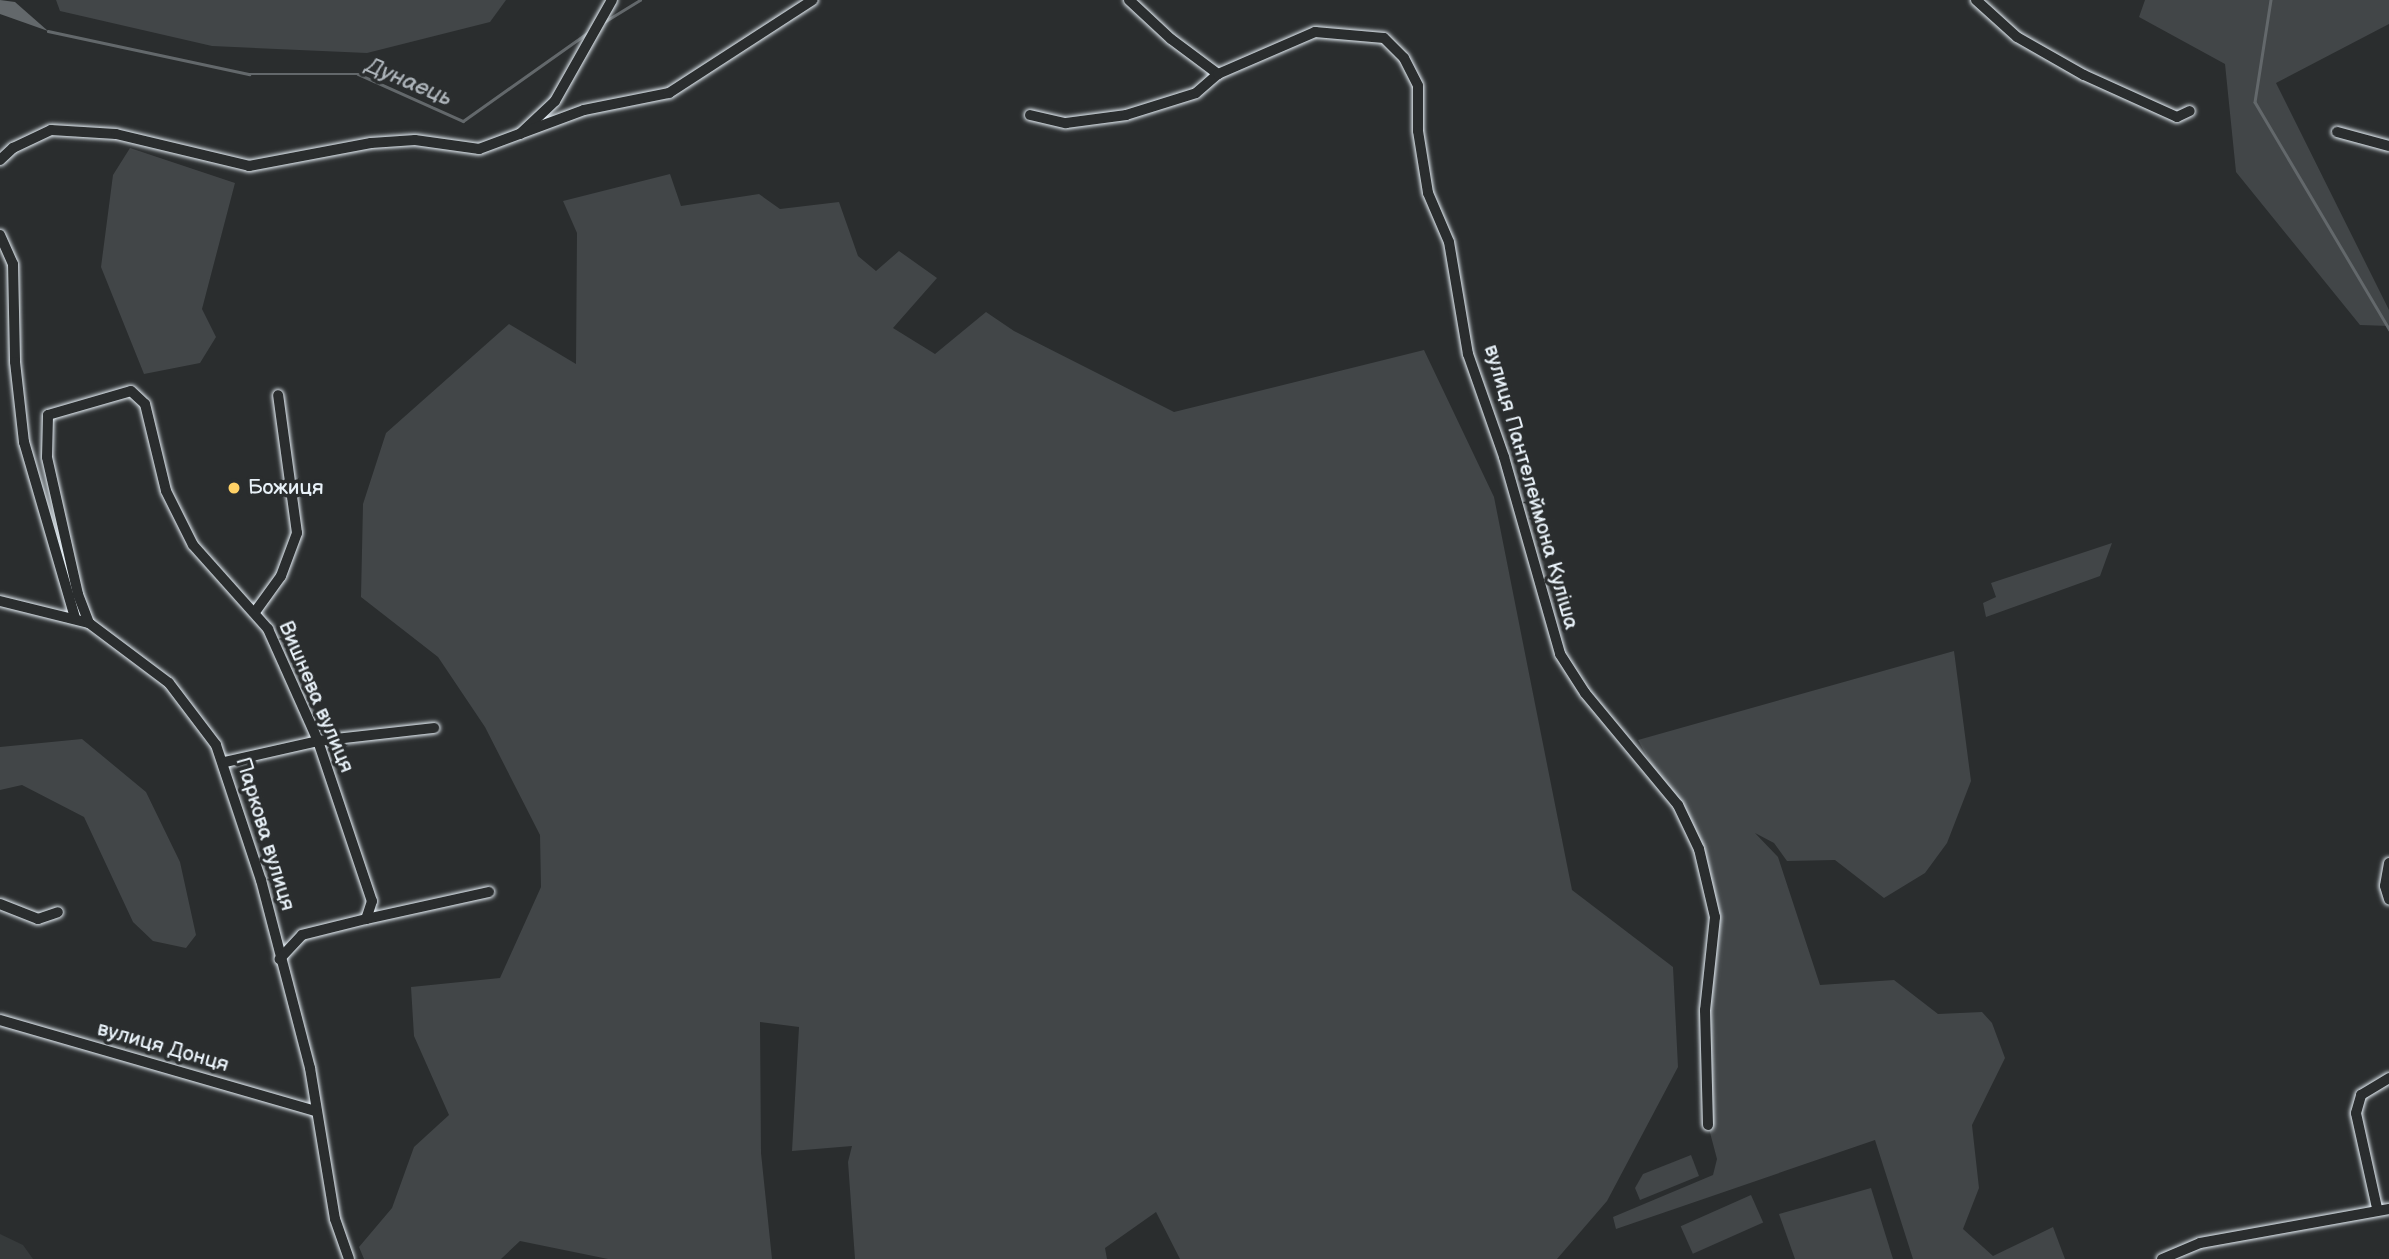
<!DOCTYPE html>
<meta charset="utf-8">
<style>
body{margin:0}
#map{position:relative;width:2389px;height:1259px;overflow:hidden;background:#2a2d2e;font-family:"Balsamiq Sans",sans-serif}
div>[style]{position:absolute}
.built>*{inset:0;background:#363a3b}
.green>*{inset:0;background:#424648;transform-origin:0 0}
.water>*{inset:0;background:#63686b}
.stream>*{height:2.5px;margin:-1.25px;padding:0 1.25px;transform-origin:1.25px;border-radius:1.25px;background:#63686b}
.roads{filter:drop-shadow(0 0 2px #e8f1f8) drop-shadow(0 0 2px #e8f1f8)}
.minor>*{height:10px;margin:-5px;padding:0 5px;transform-origin:5px;border-radius:5px;background:#2a2d2e}
.dots>*{width:19px;height:19px;translate:-50% -50%;box-sizing:border-box;border:4px solid #2a2d2e;border-radius:50%}
span{translate:-50% -50%;white-space:nowrap;text-align:center;line-height:1.15;-webkit-text-stroke:7px #2a2d2e;paint-order:stroke}
.street-label{font-size:21px;color:#e8f1f8}
.poi-label{font-size:21px;color:#e8f1f8}
.left{translate:0 -50%;text-align:left}
.water-label{font-size:23px;color:#acb3b9;font-style:italic}
</style>
<div id="map">
<div class="built">
<i style="clip-path:polygon(0 1234px,23px 1245px,33px 1259px,0 1259px)"></i>
</div>
<div class="green">
<i style="clip-path:polygon(56px 0,506px 0,490px 22px,367px 53px,212px 46px,60px 11px)"></i>
<i style="clip-path:polygon(2145px 0,2389px 0,2389px 24px,2276px 83px,2389px 310px,2389px 326px,2360px 325px,2236px 172px,2225px 64px,2139px 17px)"></i>
<i style="clip-path:polygon(130px 148px,235px 183px,202px 309px,216px 337px,200px 363px,144px 374px,101px 267px,113px 175px)"></i>
<i style="clip-path:polygon(670px 174px,681px 206px,759px 194px,780px 209px,839px 202px,858px 256px,876px 271px,899px 251px,937px 278px,893px 328px,935px 354px,986px 312px,1014px 331px,1174px 412px,1424px 350px,1494px 497px,1572px 890px,1673px 967px,1678px 1067px,1607px 1201px,1557px 1259px,1180px 1259px,1156px 1212px,1105px 1248px,1107px 1259px,855px 1259px,848px 1162px,852px 1146px,792px 1151px,799px 1027px,760px 1022px,761px 1153px,772px 1259px,608px 1259px,520px 1241px,501px 1259px,364px 1259px,359px 1247px,392px 1208px,414px 1147px,449px 1115px,414px 1036px,411px 987px,500px 978px,541px 887px,540px 835px,485px 727px,438px 657px,361px 597px,363px 504px,386px 433px,509px 324px,576px 364px,577px 233px,563px 201px)"></i>
<i style="clip-path:polygon(2112px 543px,2100px 576px,1986px 617px,1983px 603px,1996px 597px,1991px 583px)"></i>
<i style="clip-path:polygon(1954px 651px,1971px 781px,1947px 843px,1925px 873px,1884px 898px,1835px 860px,1787px 861px,1774px 843px,1755px 833px,1778px 857px,1820px 985px,1894px 980px,1938px 1014px,1982px 1012px,1992px 1023px,2005px 1058px,1972px 1125px,1979px 1188px,1963px 1229px,1993px 1256px,2053px 1227px,2065px 1259px,1913px 1259px,1875px 1140px,1616px 1229px,1613px 1217px,1713px 1175px,1717px 1159px,1708px 1125px,1704px 1058px,1715px 916px,1698px 849px,1638px 740px)"></i>
<i style="clip-path:polygon(82px 739px,146px 792px,180px 862px,196px 935px,186px 948px,153px 941px,133px 922px,84px 817px,22px 785px,0 790px,0 747px)"></i>
<i style="clip-path:polygon(1691px 1155px,1699px 1176px,1640px 1200px,1635px 1188px,1643px 1174px)"></i>
<i style="clip-path:polygon(1871px 1188px,1893px 1259px,1795px 1259px,1779px 1214px)"></i>
<i style="left:1751px;top:1195px;width:30px;height:77px;rotate:66deg"></i>
</div>
<div class="water">
<i style="clip-path:polygon(0 0,15px 2px,48px 31px,0 14px)"></i>
</div>
<div class="stream">
<i style="left:2271px;top:0;width:103px;rotate:98.9deg"></i>
<i style="left:2255px;top:102px;width:264px;rotate:59.4deg"></i>
<i style="left:604px;top:22px;width:42px;rotate:-31.4deg"></i>
<i style="left:48px;top:31px;width:206px;rotate:12.1deg"></i>
<i style="left:249px;top:74px;width:109px"></i>
<i style="left:358px;top:74px;width:115px;rotate:24.1deg"></i>
<i style="left:463px;top:121px;width:156px;rotate:-35.3deg"></i>
</div>
<div class="roads">
<div class="minor">
<i style="left:1129px;top:0;width:57px;rotate:42.9deg"></i>
<i style="left:1171px;top:39px;width:59px;rotate:36.7deg"></i>
<i style="left:1976px;top:0;width:55px;rotate:42.1deg"></i>
<i style="left:2017px;top:37px;width:77px;rotate:29.6deg"></i>
<i style="left:2084px;top:75px;width:102px;rotate:24.3deg"></i>
<i style="left:2177px;top:117px;width:14px;rotate:-25deg"></i>
<i style="left:1030px;top:115px;width:37px;rotate:13deg"></i>
<i style="left:1066px;top:123px;width:61px;rotate:-7.6deg"></i>
<i style="left:1126px;top:115px;width:73px;rotate:-17.4deg"></i>
<i style="left:1196px;top:93px;width:29px;rotate:-41deg"></i>
<i style="left:1218px;top:74px;width:106px;rotate:-23.4deg"></i>
<i style="left:1315px;top:32px;width:69px;rotate:5deg"></i>
<i style="left:1384px;top:38px;width:28px;rotate:45deg"></i>
<i style="left:1404px;top:58px;width:31px;rotate:63deg"></i>
<i style="left:1418px;top:86px;width:45px;rotate:90deg"></i>
<i style="left:1418px;top:131px;width:63px;rotate:80.8deg"></i>
<i style="left:1428px;top:193px;width:53px;rotate:66.8deg"></i>
<i style="left:1449px;top:242px;width:114px;rotate:80.4deg"></i>
<i style="left:1468px;top:354px;width:109px;rotate:70.7deg"></i>
<i style="left:1504px;top:457px;width:205px;rotate:74.1deg"></i>
<i style="left:1560px;top:654px;width:46px;rotate:57.3deg"></i>
<i style="left:1585px;top:693px;width:146px;rotate:50.3deg"></i>
<i style="left:1678px;top:805px;width:49px;rotate:64.5deg"></i>
<i style="left:1699px;top:849px;width:70px;rotate:76.8deg"></i>
<i style="left:1715px;top:917px;width:94px;rotate:96.1deg"></i>
<i style="left:1705px;top:1010px;width:115px;rotate:88.5deg"></i>
<i style="left:2337px;top:132px;width:54px;rotate:15.1deg"></i>
<i style="left:520px;top:134px;width:48px;rotate:-43.3deg"></i>
<i style="left:555px;top:101px;width:116px;rotate:-60.6deg"></i>
<i style="left:0;top:160px;width:18px;rotate:-43deg"></i>
<i style="left:13px;top:148px;width:42px;rotate:-25.3deg"></i>
<i style="left:51px;top:130px;width:65px;rotate:3.5deg"></i>
<i style="left:116px;top:134px;width:137px;rotate:13.5deg"></i>
<i style="left:249px;top:166px;width:124px;rotate:-10.7deg"></i>
<i style="left:371px;top:143px;width:44px;rotate:-3.9deg"></i>
<i style="left:415px;top:140px;width:65px;rotate:8deg"></i>
<i style="left:479px;top:149px;width:112px;rotate:-20.4deg"></i>
<i style="left:584px;top:110px;width:87px;rotate:-11.3deg"></i>
<i style="left:669px;top:93px;width:171px;rotate:-32.9deg"></i>
<i style="left:0;top:235px;width:32px;rotate:66deg"></i>
<i style="left:13px;top:264px;width:98px;rotate:88.8deg"></i>
<i style="left:15px;top:362px;width:81px;rotate:83.6deg"></i>
<i style="left:24px;top:442px;width:182px;rotate:73.8deg"></i>
<i style="left:0;top:601px;width:92px;rotate:13.9deg"></i>
<i style="left:89px;top:623px;width:100px;rotate:36.9deg"></i>
<i style="left:169px;top:683px;width:78px;rotate:52.8deg"></i>
<i style="left:216px;top:745px;width:142px;rotate:71.6deg"></i>
<i style="left:261px;top:880px;width:194px;rotate:75.4deg"></i>
<i style="left:310px;top:1068px;width:153px;rotate:80.6deg"></i>
<i style="left:335px;top:1219px;width:42px;rotate:70.7deg"></i>
<i style="left:255px;top:612px;width:44px;rotate:-54.2deg"></i>
<i style="left:281px;top:576px;width:46px;rotate:-69.6deg"></i>
<i style="left:297px;top:533px;width:139px;rotate:-97.8deg"></i>
<i style="left:89px;top:623px;width:31px;rotate:-111deg"></i>
<i style="left:78px;top:594px;width:140px;rotate:-102.8deg"></i>
<i style="left:47px;top:457px;width:42px;rotate:-88.6deg"></i>
<i style="left:48px;top:415px;width:86px;rotate:-16.1deg"></i>
<i style="left:131px;top:391px;width:19px;rotate:43deg"></i>
<i style="left:145px;top:404px;width:89px;rotate:76.4deg"></i>
<i style="left:166px;top:491px;width:60px;rotate:63.4deg"></i>
<i style="left:193px;top:545px;width:113px;rotate:48.2deg"></i>
<i style="left:268px;top:629px;width:123px;rotate:65.9deg"></i>
<i style="left:318px;top:741px;width:169px;rotate:71.4deg"></i>
<i style="left:372px;top:901px;width:19px;rotate:108deg"></i>
<i style="left:366px;top:919px;width:66px;rotate:166deg"></i>
<i style="left:302px;top:935px;width:33px;rotate:133deg"></i>
<i style="left:225px;top:762px;width:95px;rotate:-12.7deg"></i>
<i style="left:318px;top:741px;width:117px;rotate:-6.4deg"></i>
<i style="left:2389px;top:863px;width:23px;rotate:100deg"></i>
<i style="left:2385px;top:886px;width:14px;rotate:73deg"></i>
<i style="left:0;top:904px;width:41px;rotate:21.5deg"></i>
<i style="left:38px;top:919px;width:21px;rotate:-19deg"></i>
<i style="left:366px;top:919px;width:126px;rotate:-12.4deg"></i>
<i style="left:0;top:1020px;width:329px;rotate:16.1deg"></i>
<i style="left:2377px;top:1208px;width:97px;rotate:-102.5deg"></i>
<i style="left:2356px;top:1113px;width:19px;rotate:-74deg"></i>
<i style="left:2361px;top:1095px;width:33px;rotate:-31deg"></i>
<i style="left:2162px;top:1259px;width:41px;rotate:-22.8deg"></i>
<i style="left:2200px;top:1243px;width:192px;rotate:-10.2deg"></i>
</div>
</div>
<div class="dots">
<i style="left:234px;top:488px;background:#ffd166"></i>
</div>
<div class="street-label">
<span style="left:1531px;top:487px;rotate:74deg">вулиця Пантелеймона Куліша</span>
<span style="left:316px;top:697px;rotate:67deg">Вишнева вулиця</span>
<span style="left:265px;top:834px;rotate:73deg">Паркова вулиця</span>
<span style="left:163px;top:1047px;rotate:16deg">вулиця Донця</span>
</div>
<div class="poi-label">
<span class="left" style="left:248px;top:488px">Божиця</span>
</div>
<div class="water-label">
<span style="left:409px;top:82px;rotate:23deg">Дунаець</span>
</div>
</div>
